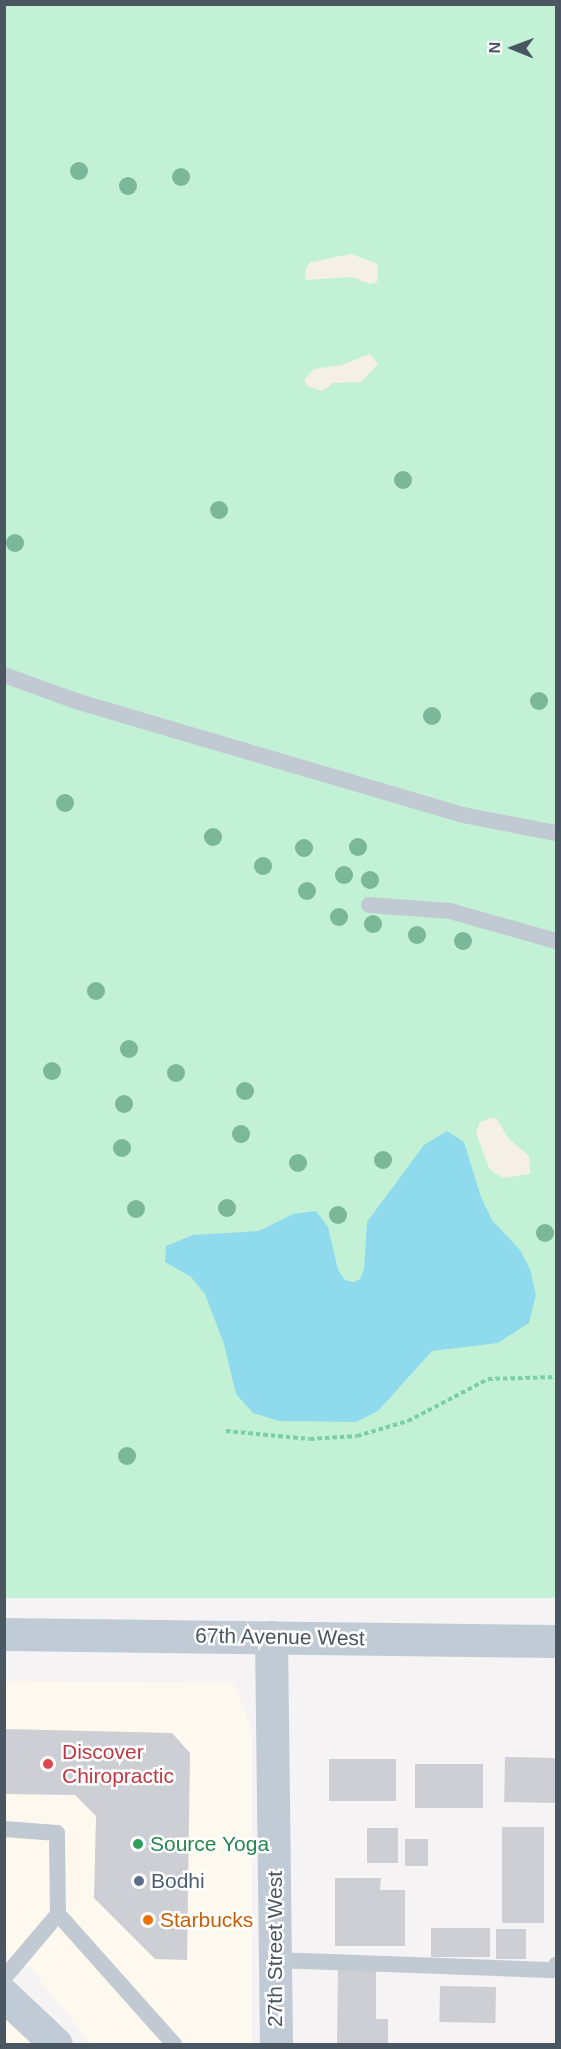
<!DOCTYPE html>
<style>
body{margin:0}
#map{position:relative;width:561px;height:2049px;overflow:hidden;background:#f5f3f3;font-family:Helvetica,sans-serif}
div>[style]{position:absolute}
.commercial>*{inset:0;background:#fdf9ef}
.green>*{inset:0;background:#c3f1d5;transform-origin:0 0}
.sand>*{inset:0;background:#f5f0e5}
.water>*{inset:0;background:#90daee}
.building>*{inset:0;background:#cdcfd5;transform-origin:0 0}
.path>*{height:4px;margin-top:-2px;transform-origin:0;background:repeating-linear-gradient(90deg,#7ad0a6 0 4.5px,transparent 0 7.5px)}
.lane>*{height:16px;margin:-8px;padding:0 8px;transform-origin:8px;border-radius:8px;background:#c1cad2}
.secondary>*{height:33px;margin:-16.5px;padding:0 16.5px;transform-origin:16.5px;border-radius:16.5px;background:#c1cbd6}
.trees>*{width:18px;height:18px;margin:-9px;border-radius:50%;background:#7bb799}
.dots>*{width:16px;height:16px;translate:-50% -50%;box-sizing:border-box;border:3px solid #fff;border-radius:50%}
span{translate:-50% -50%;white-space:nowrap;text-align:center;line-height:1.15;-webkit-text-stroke:5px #fff;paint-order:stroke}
.street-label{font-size:21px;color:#4a5661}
.health-label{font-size:21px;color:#be3a42}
.left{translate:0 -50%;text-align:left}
.leisure-label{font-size:21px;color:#27864d}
.service-label{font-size:21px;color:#4e5e75}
.food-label{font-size:21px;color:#c56008}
.frame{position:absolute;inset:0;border:6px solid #4a5661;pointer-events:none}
.north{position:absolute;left:483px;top:18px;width:60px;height:60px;-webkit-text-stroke:4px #fff;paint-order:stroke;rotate:271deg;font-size:16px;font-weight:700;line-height:24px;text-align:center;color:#4a5661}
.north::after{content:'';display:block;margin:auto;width:21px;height:27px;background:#4a5661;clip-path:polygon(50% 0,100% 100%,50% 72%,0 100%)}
</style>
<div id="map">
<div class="commercial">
<i style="clip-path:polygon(5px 1681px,234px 1683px,252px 1730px,252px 2044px,91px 2044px,29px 1966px,5px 1950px)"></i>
<i style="clip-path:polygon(4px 1995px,59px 2044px,5px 2044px)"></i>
</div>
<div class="green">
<i style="left:5px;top:5px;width:551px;height:1593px"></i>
</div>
<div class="sand">
<i style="clip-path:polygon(351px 254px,378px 264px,377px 282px,370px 284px,352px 277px,305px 280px,306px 267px,311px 262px)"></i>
<i style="clip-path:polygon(370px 354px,378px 364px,361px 382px,333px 383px,322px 391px,307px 386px,304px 380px,314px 369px,342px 365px)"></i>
<i style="clip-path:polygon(491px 1118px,496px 1118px,509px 1139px,529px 1156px,530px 1174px,503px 1178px,490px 1170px,476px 1133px,480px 1122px)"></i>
</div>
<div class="water">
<i style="clip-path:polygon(447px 1131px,464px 1142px,481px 1197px,492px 1220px,520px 1250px,530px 1269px,536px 1295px,529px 1323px,498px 1343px,432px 1351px,378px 1411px,356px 1422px,279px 1421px,253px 1413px,236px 1394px,224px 1344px,205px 1294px,191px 1277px,165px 1262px,166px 1246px,193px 1235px,259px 1231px,293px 1214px,316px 1211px,328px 1227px,338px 1270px,345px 1280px,353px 1282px,360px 1279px,364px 1269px,367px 1222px,424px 1145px)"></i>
</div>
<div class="building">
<i style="clip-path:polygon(4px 1729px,172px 1733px,190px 1753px,187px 1960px,155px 1959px,94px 1898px,96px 1816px,75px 1795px,4px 1794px)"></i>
<i style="left:505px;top:1757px;width:51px;height:45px;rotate:1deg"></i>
<i style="left:396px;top:1759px;width:42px;height:67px;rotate:90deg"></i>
<i style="left:415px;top:1764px;width:68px;height:44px"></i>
<i style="left:502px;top:1827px;width:42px;height:96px"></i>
<i style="left:367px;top:1828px;width:31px;height:35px"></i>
<i style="left:405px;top:1839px;width:23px;height:27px"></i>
<i style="clip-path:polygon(335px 1878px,381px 1878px,380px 1890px,405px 1890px,405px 1946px,335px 1946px)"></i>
<i style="left:431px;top:1928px;width:59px;height:29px"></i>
<i style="left:496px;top:1929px;width:30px;height:30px"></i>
<i style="clip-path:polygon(338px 1969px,376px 1970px,376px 2019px,388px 2019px,388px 2044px,337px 2044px)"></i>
<i style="left:440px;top:1986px;width:56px;height:36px;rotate:1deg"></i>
</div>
<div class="path">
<i style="left:226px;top:1431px;width:84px;rotate:5.4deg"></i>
<i style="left:310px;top:1439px;width:47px;rotate:-3.7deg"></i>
<i style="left:357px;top:1436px;width:53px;rotate:-16.4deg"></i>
<i style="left:408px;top:1421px;width:90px;rotate:-27.7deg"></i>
<i style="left:488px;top:1379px;width:68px;rotate:-1.7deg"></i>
</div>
<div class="lane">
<i style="left:4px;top:675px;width:80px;rotate:19.8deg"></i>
<i style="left:79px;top:702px;width:400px;rotate:16.4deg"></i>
<i style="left:463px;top:815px;width:95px;rotate:11deg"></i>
<i style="left:369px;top:905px;width:81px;rotate:4.2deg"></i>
<i style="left:450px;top:911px;width:110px;rotate:15.8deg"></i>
<i style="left:4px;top:1829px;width:53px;rotate:4.3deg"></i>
<i style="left:57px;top:1833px;width:81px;rotate:89.3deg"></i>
<i style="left:58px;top:1914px;width:174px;rotate:48.3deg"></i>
<i style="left:275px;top:1960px;width:278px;rotate:2.1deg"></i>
<i style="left:553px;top:1970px;width:6px;rotate:-59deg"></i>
<i style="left:4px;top:1978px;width:84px;rotate:-49.8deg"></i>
</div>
<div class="secondary">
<i style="left:4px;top:1634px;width:552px;rotate:0.73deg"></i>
<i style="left:271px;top:1637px;width:407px;rotate:89.3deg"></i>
<i style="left:4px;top:1995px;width:71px;rotate:43.3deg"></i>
</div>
<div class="trees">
<i style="left:79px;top:171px"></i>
<i style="left:181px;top:177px"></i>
<i style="left:128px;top:186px"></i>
<i style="left:403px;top:480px"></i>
<i style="left:219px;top:510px"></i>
<i style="left:15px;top:543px"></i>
<i style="left:539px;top:701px"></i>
<i style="left:432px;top:716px"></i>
<i style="left:65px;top:803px"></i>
<i style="left:213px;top:837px"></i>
<i style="left:358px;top:847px"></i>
<i style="left:304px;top:848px"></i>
<i style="left:263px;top:866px"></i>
<i style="left:344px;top:875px"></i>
<i style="left:370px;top:880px"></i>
<i style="left:307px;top:891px"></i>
<i style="left:339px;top:917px"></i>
<i style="left:373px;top:924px"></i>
<i style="left:417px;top:935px"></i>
<i style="left:463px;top:941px"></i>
<i style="left:96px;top:991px"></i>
<i style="left:129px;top:1049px"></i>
<i style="left:52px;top:1071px"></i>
<i style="left:176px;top:1073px"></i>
<i style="left:245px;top:1091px"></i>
<i style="left:124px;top:1104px"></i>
<i style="left:241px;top:1134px"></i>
<i style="left:122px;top:1148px"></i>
<i style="left:383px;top:1160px"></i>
<i style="left:298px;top:1163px"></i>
<i style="left:227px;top:1208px"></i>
<i style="left:136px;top:1209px"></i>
<i style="left:338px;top:1215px"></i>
<i style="left:545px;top:1233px"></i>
<i style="left:127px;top:1456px"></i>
</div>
<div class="dots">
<i style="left:48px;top:1764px;background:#e0444e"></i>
<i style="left:138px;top:1844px;background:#2e9e5b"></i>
<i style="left:139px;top:1881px;background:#5c6f8a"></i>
<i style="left:148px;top:1920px;background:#e8710a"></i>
</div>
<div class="street-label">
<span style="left:280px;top:1637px;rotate:1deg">67th Avenue West</span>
<span style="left:275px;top:1949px;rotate:-90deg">27th Street West</span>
</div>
<div class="health-label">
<span class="left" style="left:62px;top:1764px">Discover<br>Chiropractic</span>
</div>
<div class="leisure-label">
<span class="left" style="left:150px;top:1844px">Source Yoga</span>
</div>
<div class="service-label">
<span class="left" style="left:151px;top:1881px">Bodhi</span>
</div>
<div class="food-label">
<span class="left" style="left:160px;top:1920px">Starbucks</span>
</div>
<div class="frame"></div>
<div class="north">N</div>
</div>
